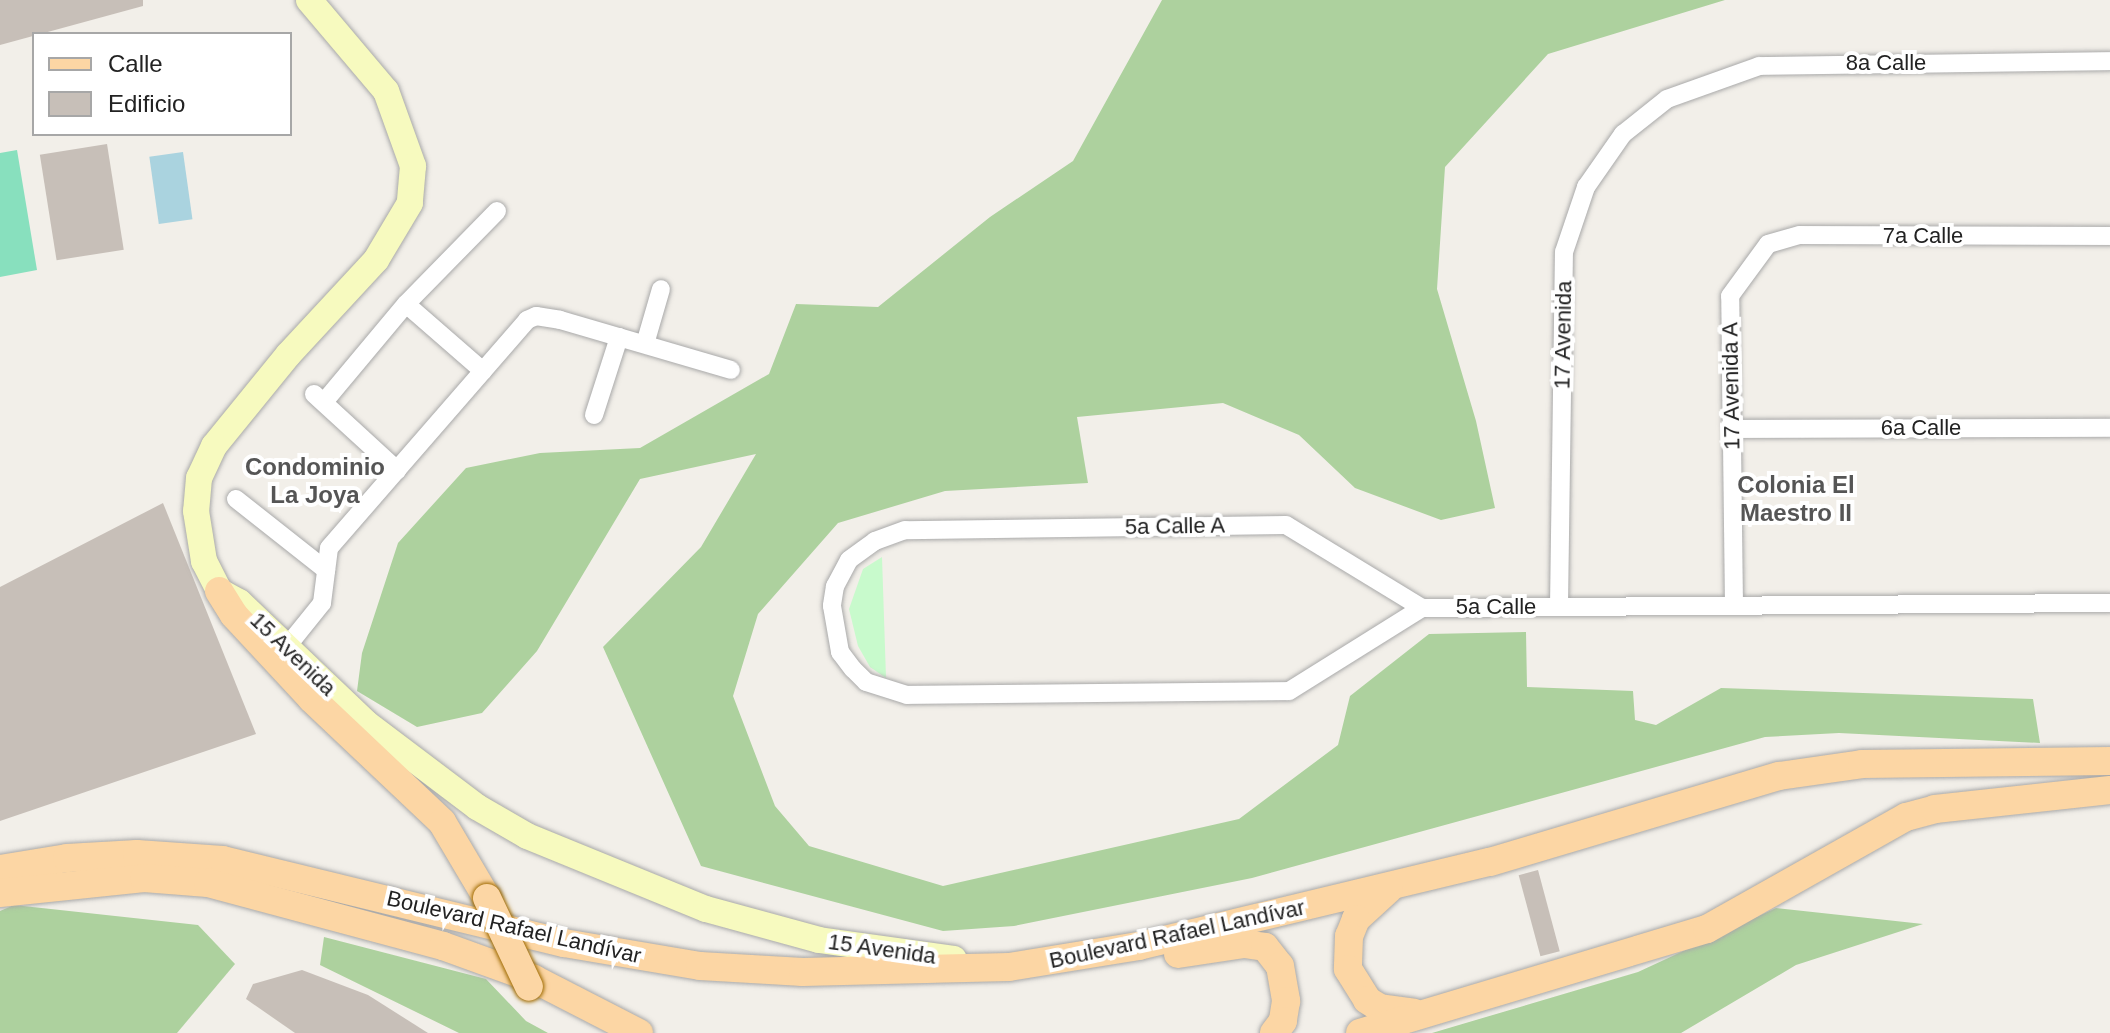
<!DOCTYPE html>
<meta charset="utf-8">
<style>
body{margin:0}
#map{position:relative;width:2110px;height:1033px;overflow:hidden;background:#f2efe9;font-family:Helvetica,sans-serif}
div>[style]{position:absolute}
.forest>*{inset:0;background:#add19e}
.park>*{inset:0;background:#c8facc}
.pitch>*{inset:0;background:#88e0be}
.water>*{inset:0;background:#aad3df;transform-origin:0 0}
.building>*{inset:0;background:#c7bfb8;transform-origin:0 0}
.roads{filter:drop-shadow(0 0 2px #a9a9a9) drop-shadow(0 0 2px #a9a9a9)}
.street>*{height:18px;margin:-9px;padding:0 9px;transform-origin:9px;border-radius:9px;background:#fff}
.secondary>*{height:26px;margin:-13px;padding:0 13px;transform-origin:13px;border-radius:13px;background:#f7fabf}
.primary>*{height:28px;margin:-14px;padding:0 14px;transform-origin:14px;border-radius:14px;background:#fcd6a4}
.bridges{filter:drop-shadow(0 0 2px #a06b00) drop-shadow(0 0 2px #a06b00)}
.primary-bridge>*{height:28px;margin:-14px;padding:0 14px;transform-origin:14px;border-radius:14px;background:#fcd6a4}
span{translate:-50% -50%;white-space:nowrap;text-align:center;line-height:1.15;-webkit-text-stroke:8px #fff;paint-order:stroke}
.street-label{font-size:22px;color:#222}
.neighbourhood-label{font-size:24px;color:#555;font-weight:700}
.legend{position:absolute;left:32px;top:32px;width:260px;height:104px;box-sizing:border-box;background:#fff;border:2px solid #a7a7a7;margin:0;padding:10px 14px;list-style:none;font-size:24px;color:#222}
.legend li{display:flex;align-items:center;gap:16px;height:40px}
.legend b{width:40px;border:2px solid #a7a7a7}
</style>
<div id="map">
<div class="forest">
<i style="clip-path:polygon(1162px 0,1725px 0,1548px 54px,1445px 167px,1437px 289px,1476px 421px,1495px 508px,1441px 520px,1355px 488px,1299px 435px,1223px 403px,1077px 417px,1088px 483px,945px 491px,838px 523px,758px 614px,733px 696px,775px 806px,809px 846px,943px 886px,1239px 819px,1338px 745px,1350px 696px,1429px 634px,1526px 632px,1527px 687px,1633px 691px,1635px 720px,1656px 725px,1721px 688px,2033px 699px,2040px 743px,1839px 733px,1765px 737px,1252px 878px,1014px 926px,943px 931px,701px 866px,603px 647px,701px 547px,756px 454px,640px 479px,537px 651px,482px 713px,417px 727px,357px 691px,362px 653px,398px 543px,466px 468px,540px 453px,640px 448px,769px 374px,796px 304px,878px 307px,990px 217px,1073px 161px)"></i>
<i style="clip-path:polygon(14px 905px,198px 925px,235px 964px,177px 1033px,0 1033px,0 911px)"></i>
<i style="clip-path:polygon(1776px 908px,1923px 924px,1796px 965px,1681px 1033px,1432px 1033px,1638px 972px)"></i>
<i style="clip-path:polygon(324px 937px,486px 979px,526px 1021px,548px 1033px,459px 1033px,320px 965px)"></i>
</div>
<div class="park">
<i style="clip-path:polygon(882px 557px,886px 678px,870px 667px,858px 646px,849px 609px,863px 569px)"></i>
</div>
<div class="pitch">
<i style="clip-path:polygon(17px 150px,37px 270px,0 277px,0 153px)"></i>
</div>
<div class="water">
<i style="left:183px;top:152px;width:68px;height:34px;rotate:82deg"></i>
</div>
<div class="building">
<i style="clip-path:polygon(0 0,143px 0,143px 6px,0 45px)"></i>
<i style="left:107px;top:144px;width:107px;height:68px;rotate:81deg"></i>
<i style="clip-path:polygon(163px 503px,256px 734px,0 821px,0 587px)"></i>
<i style="left:1538px;top:870px;width:84px;height:20px;rotate:75deg"></i>
<i style="clip-path:polygon(302px 970px,368px 995px,428px 1033px,295px 1033px,246px 999px,253px 984px)"></i>
</div>
<div class="roads">
<div class="street">
<i style="left:645px;top:344px;width:57px;rotate:-73.8deg"></i>
<i style="left:483px;top:371px;width:102px;rotate:-139deg"></i>
<i style="left:406px;top:304px;width:130px;rotate:-45.6deg"></i>
<i style="left:314px;top:394px;width:113px;rotate:42.5deg"></i>
<i style="left:324px;top:402px;width:128px;rotate:-50.1deg"></i>
<i style="left:594px;top:415px;width:82px;rotate:-72.2deg"></i>
<i style="left:1732px;top:429px;width:378px;rotate:-0.2deg"></i>
<i style="left:236px;top:499px;width:115px;rotate:38.3deg"></i>
<i style="left:1734px;top:606px;width:310px;rotate:-90.7deg"></i>
<i style="left:1730px;top:296px;width:64px;rotate:-53.8deg"></i>
<i style="left:1768px;top:244px;width:33px;rotate:-16deg"></i>
<i style="left:1800px;top:235px;width:310px;rotate:0.2deg"></i>
<i style="left:1559px;top:607px;width:355px;rotate:-89.2deg"></i>
<i style="left:1564px;top:252px;width:69px;rotate:-71.3deg"></i>
<i style="left:1586px;top:187px;width:65px;rotate:-55.1deg"></i>
<i style="left:1623px;top:134px;width:56px;rotate:-38.5deg"></i>
<i style="left:1667px;top:99px;width:98px;rotate:-19.7deg"></i>
<i style="left:1759px;top:66px;width:351px;rotate:-0.8deg"></i>
<i style="left:1422px;top:608px;width:159px;rotate:-148.6deg"></i>
<i style="left:1286px;top:525px;width:381px;rotate:179.2deg"></i>
<i style="left:905px;top:530px;width:32px;rotate:160deg"></i>
<i style="left:875px;top:541px;width:32px;rotate:144deg"></i>
<i style="left:849px;top:560px;width:30px;rotate:118deg"></i>
<i style="left:835px;top:586px;width:20px;rotate:99deg"></i>
<i style="left:832px;top:606px;width:47px;rotate:80.1deg"></i>
<i style="left:840px;top:652px;width:21px;rotate:53deg"></i>
<i style="left:853px;top:669px;width:18px;rotate:45deg"></i>
<i style="left:866px;top:682px;width:43px;rotate:17.6deg"></i>
<i style="left:907px;top:695px;width:382px;rotate:-0.6deg"></i>
<i style="left:1289px;top:691px;width:157px;rotate:-32deg"></i>
<i style="left:1422px;top:608px;width:688px;rotate:-0.42deg"></i>
<i style="left:285px;top:649px;width:59px;rotate:-51.2deg"></i>
<i style="left:322px;top:603px;width:55px;rotate:-82.7deg"></i>
<i style="left:329px;top:548px;width:302px;rotate:-49deg"></i>
<i style="left:527px;top:320px;width:10px;rotate:-24deg"></i>
<i style="left:536px;top:316px;width:24px;rotate:9deg"></i>
<i style="left:560px;top:320px;width:178px;rotate:16.3deg"></i>
</div>
<div class="secondary">
<i style="left:309px;top:0;width:119px;rotate:49.8deg"></i>
<i style="left:386px;top:91px;width:80px;rotate:70.2deg"></i>
<i style="left:413px;top:166px;width:37px;rotate:95deg"></i>
<i style="left:410px;top:203px;width:66px;rotate:120.8deg"></i>
<i style="left:376px;top:260px;width:129px;rotate:132.8deg"></i>
<i style="left:288px;top:355px;width:117px;rotate:129.1deg"></i>
<i style="left:214px;top:446px;width:35px;rotate:115deg"></i>
<i style="left:199px;top:478px;width:33px;rotate:95deg"></i>
<i style="left:196px;top:511px;width:51px;rotate:80.9deg"></i>
<i style="left:204px;top:561px;width:34px;rotate:63deg"></i>
<i style="left:219px;top:591px;width:23px;rotate:29deg"></i>
<i style="left:239px;top:602px;width:175px;rotate:43.6deg"></i>
<i style="left:366px;top:723px;width:139px;rotate:37.1deg"></i>
<i style="left:477px;top:807px;width:58px;rotate:30.1deg"></i>
<i style="left:527px;top:836px;width:193px;rotate:22.2deg"></i>
<i style="left:706px;top:909px;width:117px;rotate:15.3deg"></i>
<i style="left:819px;top:940px;width:136px;rotate:8deg"></i>
</div>
<div class="primary">
<i style="left:219px;top:591px;width:28px;rotate:58deg"></i>
<i style="left:234px;top:615px;width:115px;rotate:47.1deg"></i>
<i style="left:312px;top:699px;width:179px;rotate:43.4deg"></i>
<i style="left:442px;top:822px;width:88px;rotate:59.4deg"></i>
<i style="left:0;top:869px;width:68px;rotate:-9.3deg"></i>
<i style="left:67px;top:858px;width:70px;rotate:-3.3deg"></i>
<i style="left:137px;top:854px;width:86px;rotate:4deg"></i>
<i style="left:223px;top:860px;width:351px;rotate:13.7deg"></i>
<i style="left:564px;top:943px;width:138px;rotate:9.6deg"></i>
<i style="left:700px;top:966px;width:103px;rotate:3.3deg"></i>
<i style="left:803px;top:972px;width:206px;rotate:-1.4deg"></i>
<i style="left:1009px;top:967px;width:132px;rotate:-9.2deg"></i>
<i style="left:1139px;top:946px;width:361px;rotate:-13.5deg"></i>
<i style="left:1490px;top:862px;width:302px;rotate:-16.6deg"></i>
<i style="left:1779px;top:776px;width:84px;rotate:-8.2deg"></i>
<i style="left:1862px;top:764px;width:248px;rotate:-0.7deg"></i>
<i style="left:1389px;top:889px;width:45px;rotate:137.7deg"></i>
<i style="left:1356px;top:919px;width:18px;rotate:112deg"></i>
<i style="left:1349px;top:936px;width:33px;rotate:92deg"></i>
<i style="left:1348px;top:969px;width:36px;rotate:58deg"></i>
<i style="left:1367px;top:1000px;width:15px;rotate:32deg"></i>
<i style="left:1380px;top:1008px;width:34px;rotate:8deg"></i>
<i style="left:0;top:893px;width:145px;rotate:-5.9deg"></i>
<i style="left:144px;top:878px;width:64px;rotate:4.5deg"></i>
<i style="left:208px;top:883px;width:243px;rotate:15deg"></i>
<i style="left:443px;top:946px;width:97px;rotate:19.9deg"></i>
<i style="left:534px;top:979px;width:118px;rotate:27.2deg"></i>
<i style="left:1178px;top:954px;width:67px;rotate:-8.6deg"></i>
<i style="left:1244px;top:944px;width:21px;rotate:8deg"></i>
<i style="left:1265px;top:947px;width:24px;rotate:52deg"></i>
<i style="left:1280px;top:966px;width:36px;rotate:80deg"></i>
<i style="left:1286px;top:1001px;width:20px;rotate:99deg"></i>
<i style="left:1283px;top:1021px;width:15px;rotate:127deg"></i>
<i style="left:1360px;top:1033px;width:362px;rotate:-16.7deg"></i>
<i style="left:1707px;top:929px;width:228px;rotate:-29.4deg"></i>
<i style="left:1906px;top:817px;width:30px;rotate:-15deg"></i>
<i style="left:1935px;top:809px;width:176px;rotate:-6.2deg"></i>
</div>
</div>
<div class="bridges">
<div class="primary-bridge">
<i style="left:487px;top:898px;width:98px;rotate:64.7deg"></i>
</div>
</div>
<div class="street-label">
<span style="left:1886px;top:63px">8a Calle</span>
<span style="left:1923px;top:236px">7a Calle</span>
<span style="left:1563px;top:335px;rotate:-89deg">17 Avenida</span>
<span style="left:1731px;top:386px;rotate:-91deg">17 Avenida A</span>
<span style="left:1921px;top:428px">6a Calle</span>
<span style="left:1175px;top:526px;rotate:-1deg">5a Calle A</span>
<span style="left:1496px;top:607px">5a Calle</span>
<span style="left:293px;top:654px;rotate:44deg">15 Avenida</span>
<span style="left:514px;top:927px;rotate:13deg">Boulevard Rafael Landívar</span>
<span style="left:1177px;top:934px;rotate:-12deg">Boulevard Rafael Landívar</span>
<span style="left:882px;top:949px;rotate:8deg">15 Avenida</span>
</div>
<div class="neighbourhood-label">
<span style="left:315px;top:481px">Condominio<br>La Joya</span>
<span style="left:1796px;top:499px">Colonia El<br>Maestro II</span>
</div>
<ul class="legend">
<li><b style="height:10px;background:#fcd6a4"></b>Calle</li>
<li><b style="height:22px;background:#c7bfb8"></b>Edificio</li>
</ul>
</div>
